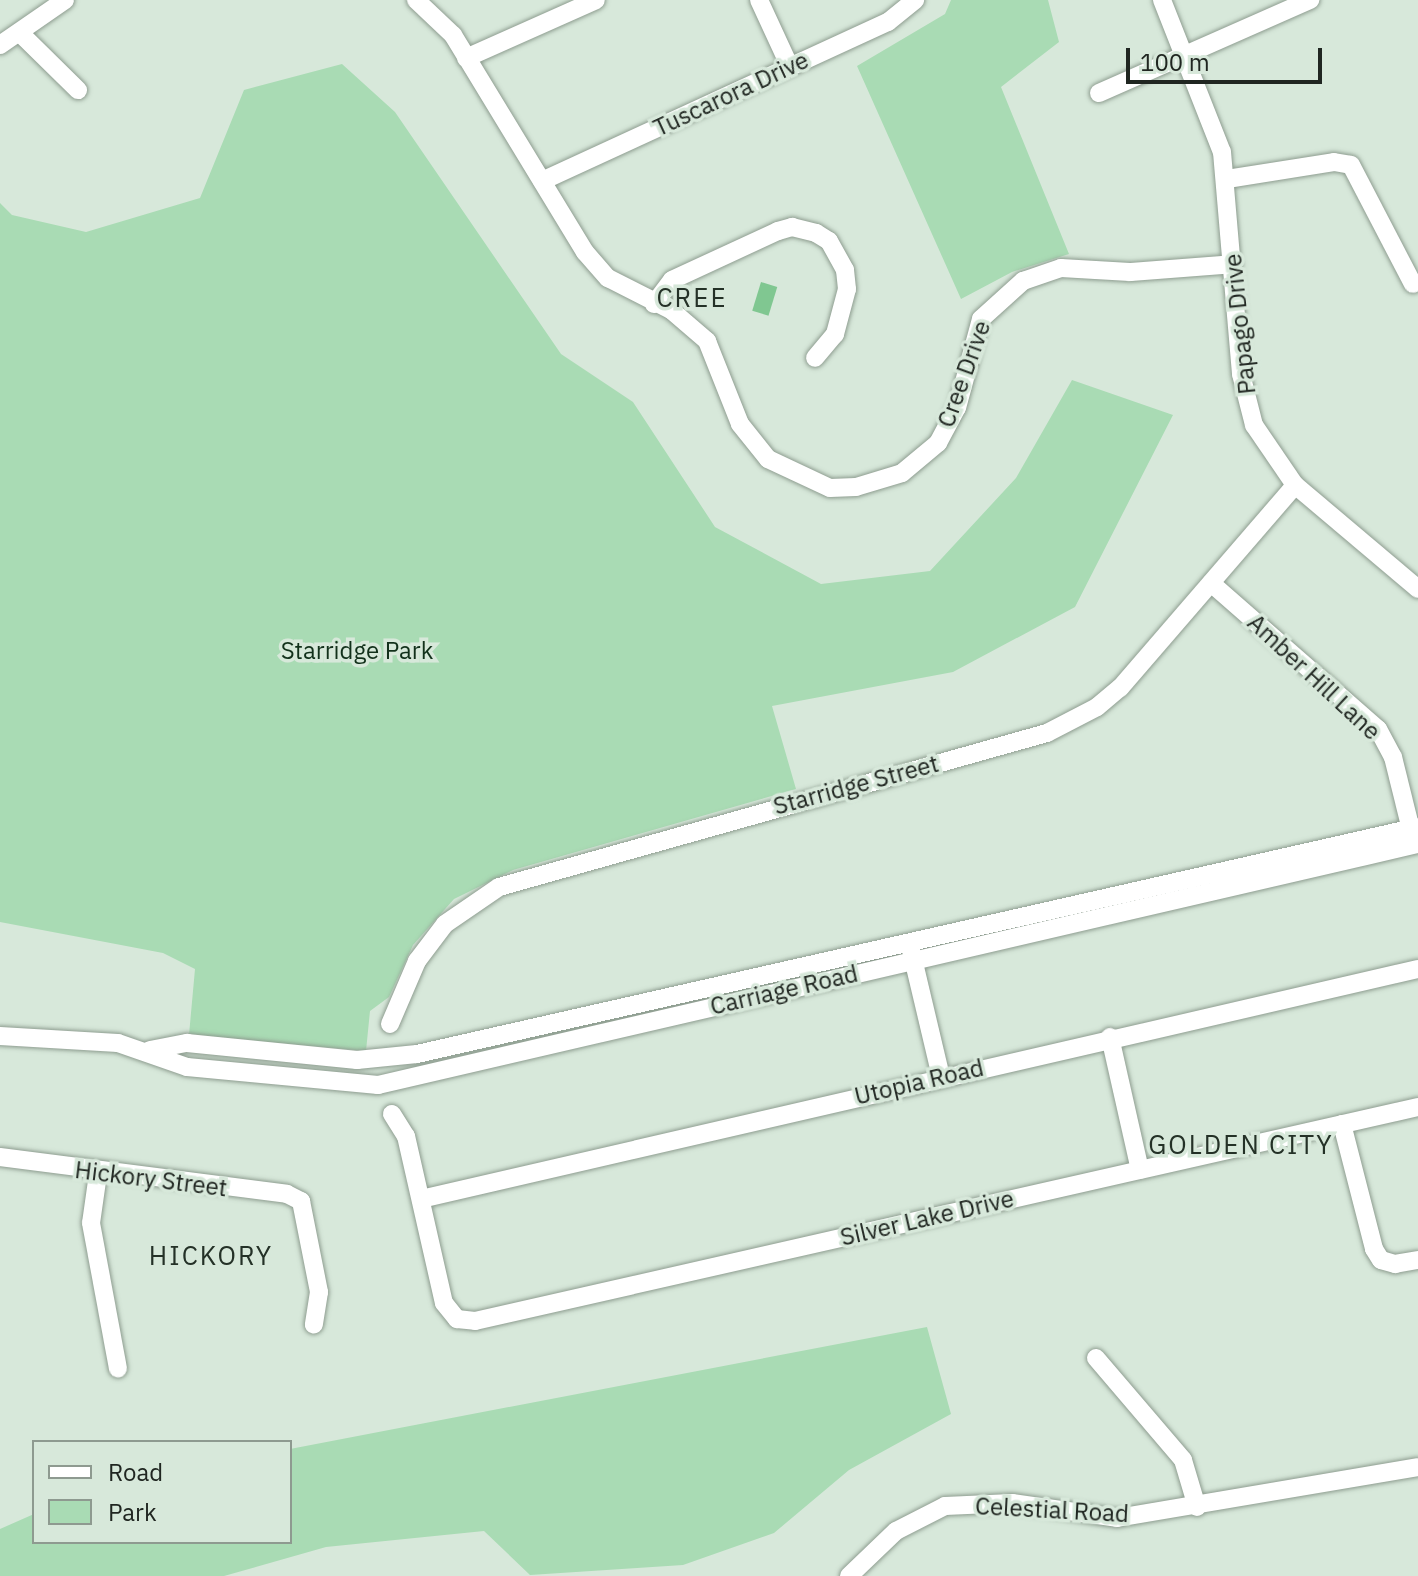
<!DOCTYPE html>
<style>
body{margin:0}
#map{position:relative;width:1418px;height:1576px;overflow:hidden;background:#d7e8da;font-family:"IBM Plex Sans",sans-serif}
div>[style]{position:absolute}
.green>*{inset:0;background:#a9dbb4}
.water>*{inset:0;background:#80c791;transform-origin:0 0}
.roads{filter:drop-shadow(0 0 2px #8e9d90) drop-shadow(0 0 2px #8e9d90)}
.minor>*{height:18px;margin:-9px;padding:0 9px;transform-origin:9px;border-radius:9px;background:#fff}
span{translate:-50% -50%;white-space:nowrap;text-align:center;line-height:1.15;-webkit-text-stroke:7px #d7e8da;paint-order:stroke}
.street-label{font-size:24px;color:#202621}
.park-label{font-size:24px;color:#12311b}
.neighbourhood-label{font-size:26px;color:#243127;letter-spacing:2px}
.legend{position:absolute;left:32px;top:1440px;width:260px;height:104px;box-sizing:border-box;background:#d7e8da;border:2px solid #8e9a90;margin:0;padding:10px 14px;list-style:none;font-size:24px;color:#202621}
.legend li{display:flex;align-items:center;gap:16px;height:40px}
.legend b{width:40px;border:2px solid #8e9a90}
.scale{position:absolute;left:1126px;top:48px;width:196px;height:36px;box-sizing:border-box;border:4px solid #202621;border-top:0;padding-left:10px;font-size:24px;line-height:28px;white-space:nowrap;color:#202621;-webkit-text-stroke:6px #d7e8da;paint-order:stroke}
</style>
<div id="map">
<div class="green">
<i style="clip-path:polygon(951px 0,1048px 0,1059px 42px,1001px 87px,1069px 254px,1012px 272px,961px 299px,857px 66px,945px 14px)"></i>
<i style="clip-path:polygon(342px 64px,395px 112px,561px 354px,633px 402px,715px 527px,821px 584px,930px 571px,1016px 478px,1072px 380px,1173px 415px,1075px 607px,953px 672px,772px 706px,796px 789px,513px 870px,454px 899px,413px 945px,389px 997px,370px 1011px,366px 1051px,189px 1035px,195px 969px,163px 953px,0 922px,0 203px,12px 215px,86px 232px,200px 198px,244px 90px)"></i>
<i style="clip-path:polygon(927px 1327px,951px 1414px,849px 1470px,774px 1533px,683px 1565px,530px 1575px,484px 1531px,326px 1547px,224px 1576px,0 1576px,0 1529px,34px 1514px,34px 1542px,290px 1542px,290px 1449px)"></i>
</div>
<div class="water">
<i style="left:761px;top:282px;width:17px;height:30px;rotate:17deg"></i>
</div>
<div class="roads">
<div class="minor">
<i style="left:416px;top:0;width:51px;rotate:43.4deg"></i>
<i style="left:453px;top:35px;width:254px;rotate:58.7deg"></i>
<i style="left:585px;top:252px;width:35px;rotate:49deg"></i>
<i style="left:608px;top:278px;width:71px;rotate:26.9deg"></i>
<i style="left:671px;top:310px;width:48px;rotate:40.7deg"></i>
<i style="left:707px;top:341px;width:89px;rotate:68.3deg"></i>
<i style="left:740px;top:424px;width:45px;rotate:51.3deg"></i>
<i style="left:768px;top:459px;width:68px;rotate:25.1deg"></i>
<i style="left:830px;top:488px;width:26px;rotate:-2deg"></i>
<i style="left:856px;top:487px;width:48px;rotate:-16.9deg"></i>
<i style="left:902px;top:473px;width:47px;rotate:-39.8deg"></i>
<i style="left:938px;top:443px;width:40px;rotate:-62deg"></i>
<i style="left:957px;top:408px;width:92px;rotate:-74.9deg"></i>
<i style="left:981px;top:319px;width:57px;rotate:-42.1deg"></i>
<i style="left:1023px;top:281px;width:40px;rotate:-18.9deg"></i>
<i style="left:1061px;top:268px;width:69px;rotate:3.3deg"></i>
<i style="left:1130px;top:272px;width:103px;rotate:-4.4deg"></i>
<i style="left:759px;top:0;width:74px;rotate:65.2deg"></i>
<i style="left:1162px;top:0;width:163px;rotate:68.5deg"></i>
<i style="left:1222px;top:152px;width:223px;rotate:85.1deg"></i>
<i style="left:1241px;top:374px;width:53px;rotate:75.7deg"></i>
<i style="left:1254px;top:425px;width:73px;rotate:55.7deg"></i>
<i style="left:1295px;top:485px;width:161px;rotate:40.2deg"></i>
<i style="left:21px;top:34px;width:80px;rotate:44.5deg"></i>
<i style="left:0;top:45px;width:79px;rotate:-34.7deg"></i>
<i style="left:466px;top:58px;width:142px;rotate:-24deg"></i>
<i style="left:1099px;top:93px;width:231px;rotate:-23.8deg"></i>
<i style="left:1227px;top:179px;width:108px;rotate:-9deg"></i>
<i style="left:1334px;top:162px;width:17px;rotate:10deg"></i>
<i style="left:1351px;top:165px;width:134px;rotate:62.5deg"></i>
<i style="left:542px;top:181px;width:381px;rotate:-24.7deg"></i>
<i style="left:888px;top:22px;width:35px;rotate:-39deg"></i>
<i style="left:654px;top:304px;width:30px;rotate:-53deg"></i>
<i style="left:672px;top:280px;width:117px;rotate:-24.8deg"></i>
<i style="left:778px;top:231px;width:15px;rotate:-16deg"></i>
<i style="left:792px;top:227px;width:25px;rotate:14deg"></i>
<i style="left:816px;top:233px;width:15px;rotate:32deg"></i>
<i style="left:829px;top:241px;width:33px;rotate:61deg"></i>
<i style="left:845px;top:270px;width:19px;rotate:84deg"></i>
<i style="left:847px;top:289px;width:47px;rotate:104.9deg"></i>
<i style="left:835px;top:334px;width:31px;rotate:130deg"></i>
<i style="left:1211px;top:583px;width:222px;rotate:41.2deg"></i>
<i style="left:1378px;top:729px;width:32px;rotate:62deg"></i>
<i style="left:1393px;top:757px;width:83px;rotate:76.1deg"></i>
<i style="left:911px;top:950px;width:130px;rotate:76.7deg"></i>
<i style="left:390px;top:1024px;width:69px;rotate:-66.8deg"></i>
<i style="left:417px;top:961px;width:46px;rotate:-52.9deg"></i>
<i style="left:445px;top:924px;width:65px;rotate:-34.4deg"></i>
<i style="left:499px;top:887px;width:569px;rotate:-15.7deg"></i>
<i style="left:1047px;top:733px;width:56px;rotate:-27.5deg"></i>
<i style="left:1097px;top:707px;width:30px;rotate:-40deg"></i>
<i style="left:1120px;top:688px;width:268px;rotate:-49.2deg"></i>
<i style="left:0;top:1036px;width:118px;rotate:3.4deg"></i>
<i style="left:118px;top:1043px;width:73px;rotate:19.2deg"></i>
<i style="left:187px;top:1067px;width:192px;rotate:5.4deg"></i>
<i style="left:378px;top:1085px;width:1068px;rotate:-13.05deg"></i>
<i style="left:1110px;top:1037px;width:136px;rotate:77.3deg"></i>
<i style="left:150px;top:1050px;width:38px;rotate:-11deg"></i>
<i style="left:187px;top:1043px;width:171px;rotate:5.7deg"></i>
<i style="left:357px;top:1060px;width:60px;rotate:-5.7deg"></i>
<i style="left:417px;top:1054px;width:1026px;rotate:-12.78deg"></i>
<i style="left:392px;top:1114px;width:26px;rotate:58deg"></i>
<i style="left:406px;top:1136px;width:171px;rotate:77.2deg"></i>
<i style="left:444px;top:1303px;width:21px;rotate:51deg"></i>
<i style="left:457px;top:1319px;width:18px;rotate:6deg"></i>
<i style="left:475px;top:1321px;width:967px;rotate:-12.79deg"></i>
<i style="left:1342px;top:1124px;width:129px;rotate:75.6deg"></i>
<i style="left:1374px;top:1249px;width:13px;rotate:58deg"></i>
<i style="left:1381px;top:1260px;width:15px;rotate:16deg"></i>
<i style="left:1395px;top:1264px;width:23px;rotate:-10deg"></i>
<i style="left:0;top:1157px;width:289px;rotate:7.3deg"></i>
<i style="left:287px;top:1194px;width:16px;rotate:27deg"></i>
<i style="left:301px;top:1201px;width:93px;rotate:78.8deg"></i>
<i style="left:319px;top:1292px;width:33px;rotate:99deg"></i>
<i style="left:98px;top:1174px;width:49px;rotate:98.1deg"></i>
<i style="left:91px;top:1223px;width:148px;rotate:79.5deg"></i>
<i style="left:421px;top:1199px;width:1023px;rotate:-12.99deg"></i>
<i style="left:1096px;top:1358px;width:134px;rotate:49.5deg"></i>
<i style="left:1183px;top:1460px;width:49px;rotate:73.4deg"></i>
<i style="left:849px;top:1576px;width:65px;rotate:-43.8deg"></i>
<i style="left:896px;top:1531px;width:55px;rotate:-27deg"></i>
<i style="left:945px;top:1506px;width:67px;rotate:-2.6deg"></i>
<i style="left:1012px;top:1503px;width:106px;rotate:8.1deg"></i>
<i style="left:1117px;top:1518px;width:305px;rotate:-9.6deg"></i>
</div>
</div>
<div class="street-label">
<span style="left:731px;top:94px;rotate:-25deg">Tuscarora Drive</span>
<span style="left:1240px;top:324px;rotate:-96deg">Papago Drive</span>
<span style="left:964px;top:374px;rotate:-70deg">Cree Drive</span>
<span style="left:1314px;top:677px;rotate:43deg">Amber Hill Lane</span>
<span style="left:856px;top:785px;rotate:-15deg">Starridge Street</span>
<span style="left:784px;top:990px;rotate:-13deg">Carriage Road</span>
<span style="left:919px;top:1082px;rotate:-13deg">Utopia Road</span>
<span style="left:151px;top:1179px;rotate:7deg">Hickory Street</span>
<span style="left:927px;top:1218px;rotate:-13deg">Silver Lake Drive</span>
<span style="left:1052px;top:1510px;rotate:3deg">Celestial Road</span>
</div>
<div class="park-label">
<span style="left:357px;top:651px">Starridge Park</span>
</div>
<div class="neighbourhood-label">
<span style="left:692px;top:298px">CREE</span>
<span style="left:1241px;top:1145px">GOLDEN CITY</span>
<span style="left:211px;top:1256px">HICKORY</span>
</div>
<ul class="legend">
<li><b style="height:10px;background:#fff"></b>Road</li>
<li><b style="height:22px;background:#a9dbb4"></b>Park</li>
</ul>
<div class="scale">100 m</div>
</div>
